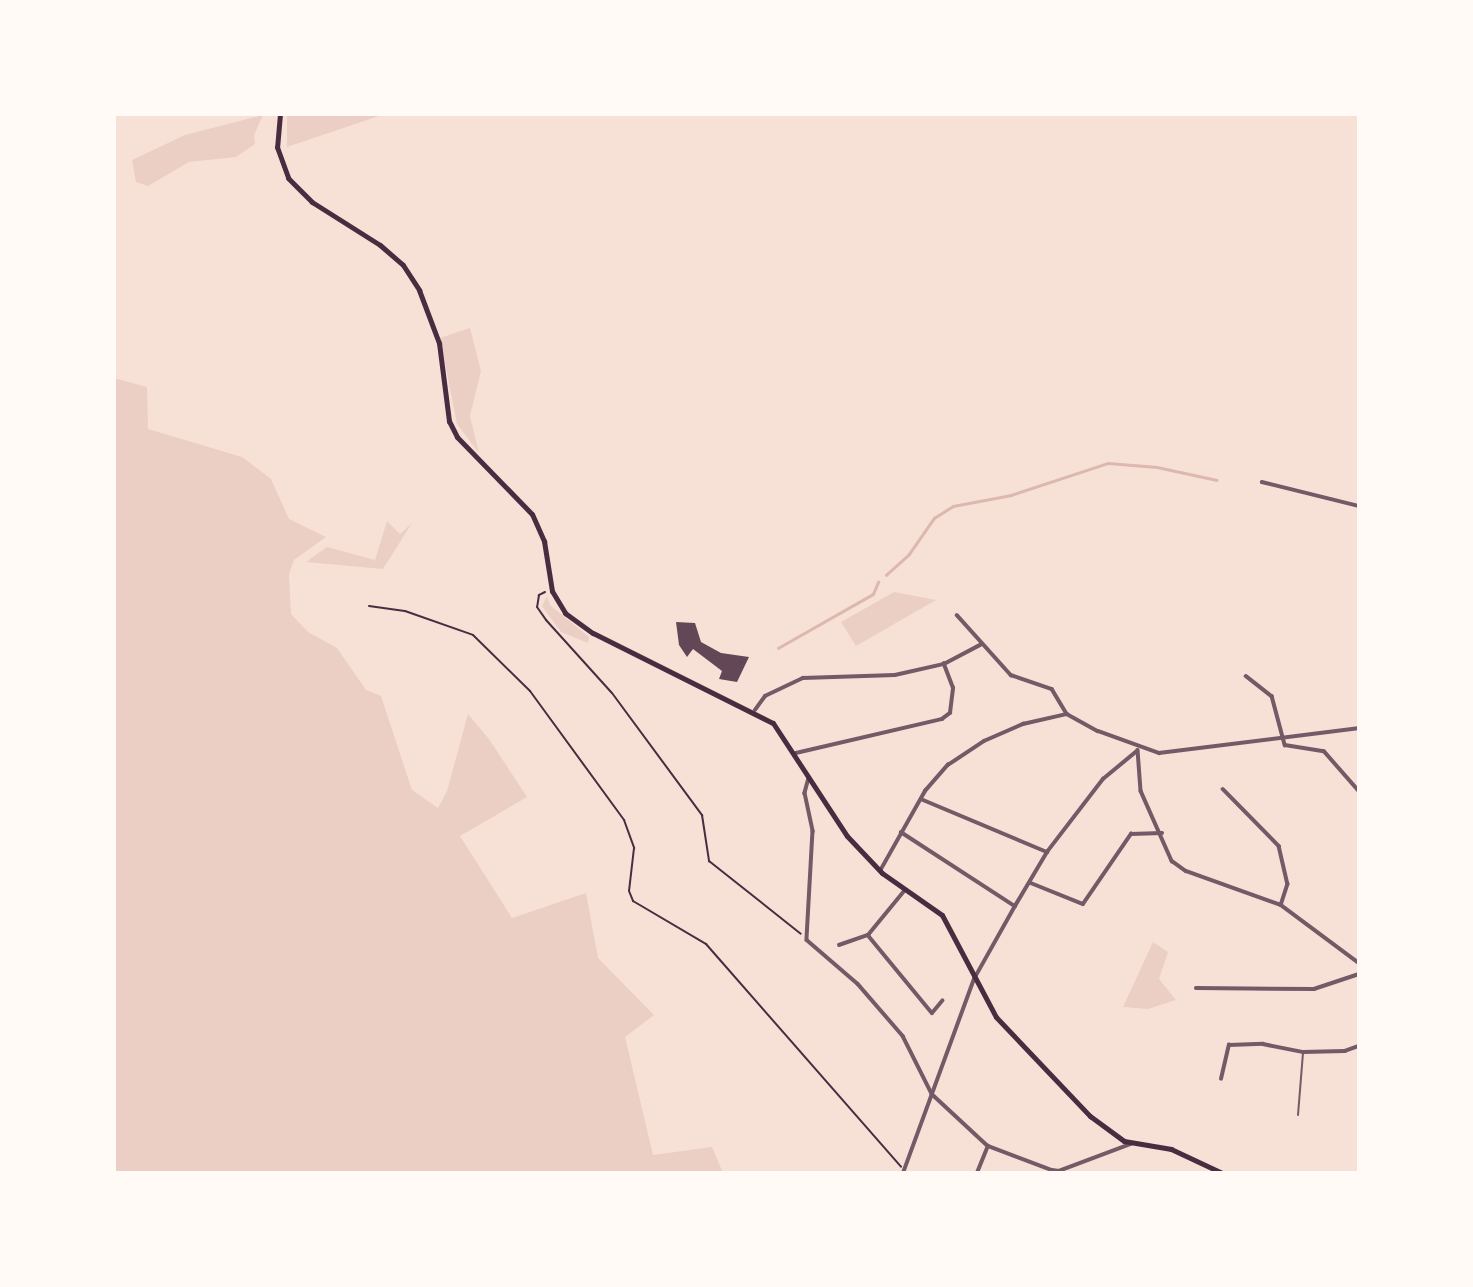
<!DOCTYPE html>
<style>
body{margin:0}
#map{position:relative;width:1473px;height:1287px;overflow:hidden;background:#f7e1d7;font-family:Cabin,sans-serif}
div>[style]{position:absolute}
.green>*{inset:0;background:#ebcfc5}
.stream>*{height:2.5px;margin:-1.25px;padding:0 1.25px;transform-origin:1.25px;border-radius:1.25px;background:#dcb8b0}
.building>*{inset:0;background:#644757}
.path>*{height:2px;margin:-1px;padding:0 1px;transform-origin:1px;border-radius:1px;background:#4a2c40}
.service>*{height:2px;margin:-1px;padding:0 1px;transform-origin:1px;border-radius:1px;background:#755966}
.minor>*{height:3.5px;margin:-1.75px;padding:0 1.75px;transform-origin:1.75px;border-radius:1.75px;background:#755966}
.secondary>*{height:5px;margin:-2.5px;padding:0 2.5px;transform-origin:2.5px;border-radius:2.5px;background:#4a2c40}
span{translate:-50% -50%;white-space:nowrap;text-align:center;line-height:1.15;-webkit-text-stroke:7px #fffaf5;paint-order:stroke}
.frame{position:absolute;inset:0;border:116px solid #fffaf5;pointer-events:none}
</style>
<div id="map">
<div class="green">
<i style="clip-path:polygon(287px 114px,385px 114px,287px 147px)"></i>
<i style="clip-path:polygon(263px 115px,254px 135px,255px 144px,236px 157px,189px 162px,148px 186px,136px 182px,132px 160px,185px 135px)"></i>
<i style="clip-path:polygon(470px 328px,481px 371px,470px 416px,479px 453px,457px 424px,440px 338px)"></i>
<i style="clip-path:polygon(114px 378px,147px 387px,148px 429px,242px 457px,271px 479px,289px 519px,326px 537px,294px 560px,289px 574px,291px 614px,308px 632px,337px 648px,366px 690px,381px 696px,412px 790px,438px 808px,447px 791px,468px 714px,489px 739px,527px 797px,460px 836px,512px 918px,586px 893px,598px 958px,654px 1015px,625px 1037px,653px 1155px,712px 1147px,723px 1173px,114px 1173px)"></i>
<i style="clip-path:polygon(387px 521px,400px 534px,412px 523px,383px 569px,306px 562px,327px 547px,375px 560px)"></i>
<i style="clip-path:polygon(894px 592px,936px 600px,856px 646px,841px 622px)"></i>
<i style="clip-path:polygon(547px 596px,550px 605px,589px 637px,588px 643px,561px 632px,542px 606px)"></i>
<i style="clip-path:polygon(1153px 942px,1168px 952px,1159px 979px,1176px 1000px,1148px 1009px,1123px 1007px)"></i>
</div>
<div class="stream">
<i style="left:886px;top:575px;width:31px;rotate:-42deg"></i>
<i style="left:909px;top:554px;width:44px;rotate:-55.2deg"></i>
<i style="left:934px;top:518px;width:22px;rotate:-32deg"></i>
<i style="left:953px;top:506px;width:59px;rotate:-10.7deg"></i>
<i style="left:1011px;top:495px;width:102px;rotate:-18.3deg"></i>
<i style="left:1108px;top:463px;width:49px;rotate:4.7deg"></i>
<i style="left:1157px;top:467px;width:61px;rotate:12.2deg"></i>
<i style="left:778px;top:648px;width:109px;rotate:-29.6deg"></i>
<i style="left:873px;top:594px;width:13px;rotate:-67deg"></i>
</div>
<div class="building">
<i style="clip-path:polygon(676px 622px,695px 623px,701px 642px,721px 653px,749px 657px,737px 682px,719px 679px,722px 671px,693px 649px,687px 657px,679px 645px)"></i>
</div>
<div class="path">
<i style="left:545px;top:592px;width:7px;rotate:153deg"></i>
<i style="left:539px;top:595px;width:12px;rotate:99deg"></i>
<i style="left:537px;top:607px;width:16px;rotate:55deg"></i>
<i style="left:546px;top:620px;width:98px;rotate:47.9deg"></i>
<i style="left:612px;top:693px;width:152px;rotate:53.6deg"></i>
<i style="left:702px;top:815px;width:47px;rotate:81.3deg"></i>
<i style="left:709px;top:861px;width:117px;rotate:38.4deg"></i>
<i style="left:369px;top:606px;width:36px;rotate:8deg"></i>
<i style="left:405px;top:611px;width:72px;rotate:19.4deg"></i>
<i style="left:473px;top:635px;width:80px;rotate:44.5deg"></i>
<i style="left:530px;top:691px;width:160px;rotate:53.9deg"></i>
<i style="left:624px;top:820px;width:30px;rotate:70deg"></i>
<i style="left:634px;top:848px;width:43px;rotate:96.6deg"></i>
<i style="left:629px;top:891px;width:11px;rotate:68deg"></i>
<i style="left:633px;top:901px;width:85px;rotate:30.5deg"></i>
<i style="left:706px;top:944px;width:296px;rotate:48.8deg"></i>
</div>
<div class="service">
<i style="left:1298px;top:1115px;width:62px;rotate:-85.4deg"></i>
</div>
<div class="minor">
<i style="left:1262px;top:482px;width:100px;rotate:13.9deg"></i>
<i style="left:957px;top:615px;width:81px;rotate:48deg"></i>
<i style="left:1011px;top:675px;width:43px;rotate:18.9deg"></i>
<i style="left:1052px;top:689px;width:29px;rotate:59deg"></i>
<i style="left:1246px;top:676px;width:33px;rotate:38deg"></i>
<i style="left:1272px;top:696px;width:51px;rotate:75.1deg"></i>
<i style="left:1285px;top:745px;width:39px;rotate:9deg"></i>
<i style="left:1324px;top:751px;width:53px;rotate:48.8deg"></i>
<i style="left:755px;top:710px;width:17px;rotate:-54deg"></i>
<i style="left:765px;top:696px;width:42px;rotate:-25.3deg"></i>
<i style="left:803px;top:678px;width:92px;rotate:-1.9deg"></i>
<i style="left:895px;top:675px;width:50px;rotate:-12.7deg"></i>
<i style="left:944px;top:664px;width:41px;rotate:-27.8deg"></i>
<i style="left:1138px;top:750px;width:41px;rotate:85.8deg"></i>
<i style="left:1141px;top:791px;width:77px;rotate:66.1deg"></i>
<i style="left:1172px;top:861px;width:17px;rotate:36deg"></i>
<i style="left:1186px;top:871px;width:101px;rotate:19.7deg"></i>
<i style="left:1281px;top:905px;width:97px;rotate:36.6deg"></i>
<i style="left:796px;top:753px;width:150px;rotate:-13.1deg"></i>
<i style="left:942px;top:719px;width:10px;rotate:-37deg"></i>
<i style="left:950px;top:713px;width:25px;rotate:-83deg"></i>
<i style="left:953px;top:688px;width:26px;rotate:-111deg"></i>
<i style="left:809px;top:778px;width:16px;rotate:105deg"></i>
<i style="left:805px;top:793px;width:39px;rotate:78deg"></i>
<i style="left:813px;top:831px;width:109px;rotate:93.2deg"></i>
<i style="left:807px;top:940px;width:67px;rotate:40.8deg"></i>
<i style="left:858px;top:984px;width:69px;rotate:49.1deg"></i>
<i style="left:903px;top:1036px;width:65px;rotate:63.4deg"></i>
<i style="left:932px;top:1094px;width:76px;rotate:42.9deg"></i>
<i style="left:988px;top:1146px;width:68px;rotate:20.6deg"></i>
<i style="left:1052px;top:1170px;width:7px;rotate:8deg"></i>
<i style="left:1059px;top:1171px;width:77px;rotate:-20.6deg"></i>
<i style="left:1223px;top:789px;width:80px;rotate:45.5deg"></i>
<i style="left:1279px;top:846px;width:39px;rotate:77deg"></i>
<i style="left:1288px;top:884px;width:22px;rotate:108deg"></i>
<i style="left:921px;top:799px;width:137px;rotate:22.8deg"></i>
<i style="left:901px;top:832px;width:136px;rotate:33deg"></i>
<i style="left:880px;top:871px;width:92px;rotate:-60.6deg"></i>
<i style="left:925px;top:791px;width:35px;rotate:-49deg"></i>
<i style="left:948px;top:765px;width:43px;rotate:-33.7deg"></i>
<i style="left:984px;top:741px;width:43px;rotate:-23.6deg"></i>
<i style="left:1023px;top:724px;width:45px;rotate:-12.8deg"></i>
<i style="left:1067px;top:714px;width:35px;rotate:29deg"></i>
<i style="left:1098px;top:731px;width:65px;rotate:19.8deg"></i>
<i style="left:1159px;top:753px;width:202px;rotate:-7.1deg"></i>
<i style="left:1031px;top:883px;width:56px;rotate:22deg"></i>
<i style="left:1083px;top:904px;width:85px;rotate:-55.6deg"></i>
<i style="left:1131px;top:834px;width:31px;rotate:-2deg"></i>
<i style="left:868px;top:935px;width:101px;rotate:50.6deg"></i>
<i style="left:932px;top:1013px;width:16px;rotate:-50deg"></i>
<i style="left:839px;top:945px;width:31px;rotate:-19deg"></i>
<i style="left:868px;top:935px;width:58px;rotate:-50.6deg"></i>
<i style="left:1196px;top:988px;width:118px;rotate:0.5deg"></i>
<i style="left:1314px;top:989px;width:47px;rotate:-18.4deg"></i>
<i style="left:1221px;top:1079px;width:35px;rotate:-77deg"></i>
<i style="left:1229px;top:1045px;width:34px;rotate:-2deg"></i>
<i style="left:1263px;top:1044px;width:41px;rotate:11.3deg"></i>
<i style="left:1303px;top:1052px;width:42px;rotate:-1.4deg"></i>
<i style="left:1345px;top:1051px;width:15px;rotate:-20deg"></i>
<i style="left:903px;top:1173px;width:207px;rotate:-69.9deg"></i>
<i style="left:974px;top:979px;width:84px;rotate:-60.7deg"></i>
<i style="left:1015px;top:906px;width:63px;rotate:-59.3deg"></i>
<i style="left:1047px;top:852px;width:92px;rotate:-52.5deg"></i>
<i style="left:1103px;top:779px;width:44px;rotate:-39.5deg"></i>
<i style="left:977px;top:1173px;width:29px;rotate:-68deg"></i>
<i style="left:1257px;top:1173px;width:11px"></i>
</div>
<div class="secondary">
<i style="left:280px;top:114px;width:33px;rotate:95deg"></i>
<i style="left:277px;top:147px;width:33px;rotate:70deg"></i>
<i style="left:288px;top:178px;width:34px;rotate:45deg"></i>
<i style="left:312px;top:202px;width:80px;rotate:32.3deg"></i>
<i style="left:380px;top:245px;width:30px;rotate:41deg"></i>
<i style="left:403px;top:265px;width:30px;rotate:57deg"></i>
<i style="left:419px;top:290px;width:57px;rotate:69.3deg"></i>
<i style="left:439px;top:343px;width:79px;rotate:82.7deg"></i>
<i style="left:449px;top:421px;width:18px;rotate:63deg"></i>
<i style="left:457px;top:437px;width:107px;rotate:45.8deg"></i>
<i style="left:532px;top:514px;width:30px;rotate:66deg"></i>
<i style="left:544px;top:541px;width:51px;rotate:80.9deg"></i>
<i style="left:552px;top:591px;width:26px;rotate:59deg"></i>
<i style="left:565px;top:613px;width:34px;rotate:36deg"></i>
<i style="left:593px;top:633px;width:201px;rotate:26.6deg"></i>
<i style="left:773px;top:723px;width:135px;rotate:56.8deg"></i>
<i style="left:847px;top:836px;width:51px;rotate:46.6deg"></i>
<i style="left:882px;top:873px;width:73px;rotate:35deg"></i>
<i style="left:942px;top:915px;width:115px;rotate:62.1deg"></i>
<i style="left:996px;top:1017px;width:137px;rotate:46.5deg"></i>
<i style="left:1090px;top:1116px;width:42px;rotate:36.3deg"></i>
<i style="left:1124px;top:1141px;width:48px;rotate:9.7deg"></i>
<i style="left:1171px;top:1149px;width:56px;rotate:25.2deg"></i>
</div>
<div class="frame"></div>
</div>
